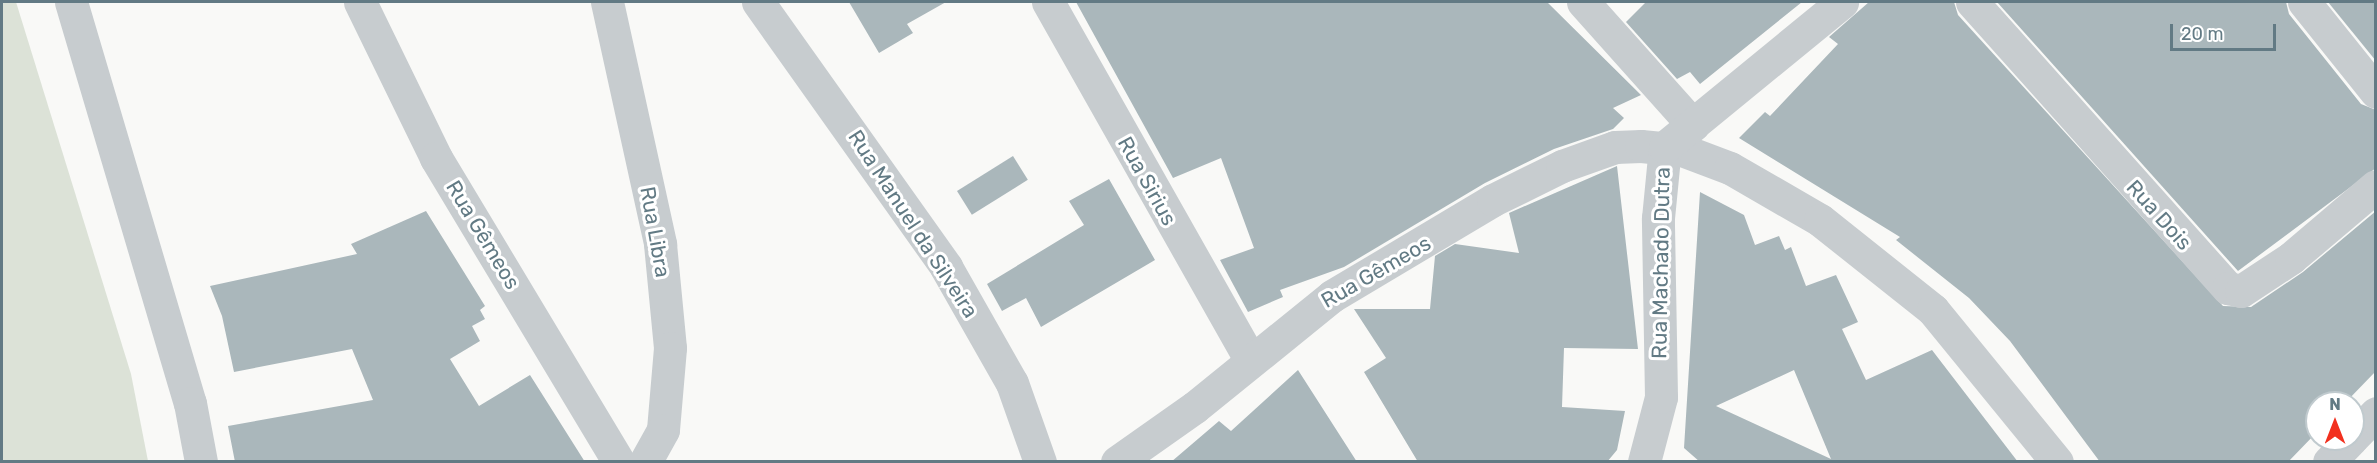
<!DOCTYPE html>
<meta charset="utf-8">
<style>
body{margin:0}
#map{position:relative;width:2377px;height:463px;overflow:hidden;background:#f9f9f7;font-family:Rubik,sans-serif}
div>[style]{position:absolute}
.green>*{inset:0;background:#dce2d7}
.building>*{inset:0;background:#aab7bb;transform-origin:0 0}
.street>*{height:33px;margin:-16.5px;padding:0 16.5px;transform-origin:16.5px;border-radius:16.5px;background:#c7cccf}
span{translate:-50% -50%;white-space:nowrap;text-align:center;line-height:1.15;-webkit-text-stroke:6px #fff;paint-order:stroke}
.street-label{font-size:21px;color:#627a84}
.frame{position:absolute;inset:0;border:3px solid #627a84;pointer-events:none}
.north{position:absolute;left:2305px;top:391px;width:60px;height:60px;box-sizing:border-box;background:#fff;border:2px solid #c0cace;border-radius:50%;rotate:0deg;font-size:16px;font-weight:700;line-height:24px;text-align:center;color:#627a84}
.north::after{content:'';display:block;margin:auto;width:21px;height:27px;background:#f2301e;clip-path:polygon(50% 0,100% 100%,50% 72%,0 100%)}
.scale{position:absolute;left:2170px;top:24px;width:106px;height:27px;box-sizing:border-box;border:3px solid #627a84;border-top:0;padding-left:8px;font-size:18px;line-height:21px;white-space:nowrap;color:#627a84;-webkit-text-stroke:4px #fff;paint-order:stroke}
</style>
<div id="map">
<div class="green">
<i style="clip-path:polygon(2px 2px,16px 2px,131px 374px,148px 461px,2px 461px)"></i>
</div>
<div class="building">
<i style="clip-path:polygon(849px 2px,946px 2px,907px 24px,913px 33px,879px 53px)"></i>
<i style="clip-path:polygon(1076px 2px,1547px 2px,1641px 95px,1613px 108px,1624px 118px,1613px 129px,1554px 149px,1485px 183px,1344px 267px,1280px 290px,1283px 297px,1248px 312px,1220px 260px,1254px 248px,1221px 158px,1173px 178px)"></i>
<i style="clip-path:polygon(1646px 2px,1802px 2px,1700px 84px,1690px 72px,1677px 79px,1626px 22px)"></i>
<i style="clip-path:polygon(1869px 2px,1954px 2px,1958px 15px,2223px 306px,2251px 307px,2303px 272px,2376px 211px,2376px 371px,2345px 403px,2317px 403px,2317px 432px,2288px 462px,2100px 462px,2010px 341px,1969px 298px,1896px 240px,1900px 237px,1739px 138px,1765px 112px,1770px 116px,1838px 44px,1829px 37px)"></i>
<i style="clip-path:polygon(1997px 2px,2286px 2px,2289px 14px,2361px 104px,2376px 110px,2376px 168px,2238px 271px)"></i>
<i style="clip-path:polygon(2328px 2px,2376px 2px,2376px 61px)"></i>
<i style="left:1013px;top:156px;width:28px;height:66px;rotate:58deg"></i>
<i style="clip-path:polygon(1617px 166px,1638px 349px,1564px 348px,1562px 407px,1625px 411px,1617px 450px,1607px 462px,1418px 462px,1364px 372px,1386px 358px,1354px 309px,1430px 309px,1435px 256px,1455px 244px,1519px 253px,1509px 213px)"></i>
<i style="clip-path:polygon(1109px 179px,1155px 260px,1041px 327px,1026px 298px,1002px 311px,987px 284px,1084px 225px,1069px 201px)"></i>
<i style="clip-path:polygon(evenodd,1700px 192px,1744px 215px,1755px 245px,1779px 236px,1785px 250px,1791px 247px,1806px 286px,1836px 275px,1858px 322px,1842px 329px,1866px 380px,1932px 350px,2018px 462px,1700px 462px,1684px 448px,1700px 192px,1794px 370px,1831px 459px,1716px 406px,1794px 370px)"></i>
<i style="clip-path:polygon(426px 211px,485px 306px,480px 310px,485px 319px,472px 326px,480px 341px,450px 359px,479px 406px,530px 375px,585px 462px,235px 462px,228px 426px,373px 400px,352px 349px,234px 372px,222px 316px,210px 286px,357px 254px,351px 244px)"></i>
<i style="clip-path:polygon(1298px 370px,1357px 462px,1171px 462px,1219px 421px,1231px 431px)"></i>
</div>
<div class="street">
<i style="left:71px;top:2px;width:418px;rotate:73.5deg"></i>
<i style="left:190px;top:403px;width:60px;rotate:79.4deg"></i>
<i style="left:360px;top:2px;width:174px;rotate:64deg"></i>
<i style="left:436px;top:158px;width:355px;rotate:59deg"></i>
<i style="left:607px;top:2px;width:248px;rotate:77.6deg"></i>
<i style="left:660px;top:244px;width:104px;rotate:84.5deg"></i>
<i style="left:670px;top:348px;width:82px;rotate:94.9deg"></i>
<i style="left:663px;top:430px;width:37px;rotate:119deg"></i>
<i style="left:758px;top:2px;width:325px;rotate:54.6deg"></i>
<i style="left:946px;top:267px;width:133px;rotate:60.4deg"></i>
<i style="left:1012px;top:383px;width:84px;rotate:70.5deg"></i>
<i style="left:1048px;top:2px;width:410px;rotate:60.5deg"></i>
<i style="left:1583px;top:2px;width:165px;rotate:48.2deg"></i>
<i style="left:1972px;top:2px;width:384px;rotate:48.2deg"></i>
<i style="left:2228px;top:288px;width:13px;rotate:13deg"></i>
<i style="left:2241px;top:291px;width:60px;rotate:-33.4deg"></i>
<i style="left:2291px;top:258px;width:111px;rotate:-40.3deg"></i>
<i style="left:2304px;top:2px;width:115px;rotate:51.3deg"></i>
<i style="left:2353px;top:437px;width:33px;rotate:-46deg"></i>
<i style="left:1117px;top:462px;width:95px;rotate:-35.2deg"></i>
<i style="left:1195px;top:407px;width:176px;rotate:-39deg"></i>
<i style="left:1332px;top:296px;width:187px;rotate:-30.8deg"></i>
<i style="left:1493px;top:200px;width:77px;rotate:-26.2deg"></i>
<i style="left:1562px;top:166px;width:56px;rotate:-19.7deg"></i>
<i style="left:1615px;top:147px;width:26px;rotate:-2deg"></i>
<i style="left:1641px;top:146px;width:41px;rotate:5.6deg"></i>
<i style="left:1682px;top:150px;width:51px;rotate:20.6deg"></i>
<i style="left:1730px;top:168px;width:104px;rotate:30deg"></i>
<i style="left:1820px;top:220px;width:144px;rotate:38.5deg"></i>
<i style="left:1933px;top:310px;width:196px;rotate:50.8deg"></i>
<i style="left:1644px;top:462px;width:67px;rotate:-75.3deg"></i>
<i style="left:1661px;top:397px;width:179px;rotate:-91deg"></i>
<i style="left:1658px;top:218px;width:71px;rotate:-84.4deg"></i>
<i style="left:1665px;top:147px;width:229px;rotate:-39.3deg"></i>
<i style="left:2329px;top:462px;width:32px;rotate:-46deg"></i>
</div>
<div class="street-label">
<span style="left:1147px;top:181px;rotate:61deg">Rua Sirius</span>
<span style="left:2159px;top:215px;rotate:48deg">Rua Dois</span>
<span style="left:913px;top:224px;rotate:57deg">Rua Manuel da Silveira</span>
<span style="left:655px;top:232px;rotate:80deg">Rua Libra</span>
<span style="left:483px;top:235px;rotate:59deg">Rua Gêmeos</span>
<span style="left:1661px;top:263px;rotate:-89deg">Rua Machado Dutra</span>
<span style="left:1376px;top:272px;rotate:-30deg">Rua Gêmeos</span>
</div>
<div class="frame"></div>
<div class="north">N</div>
<div class="scale">20 m</div>
</div>
